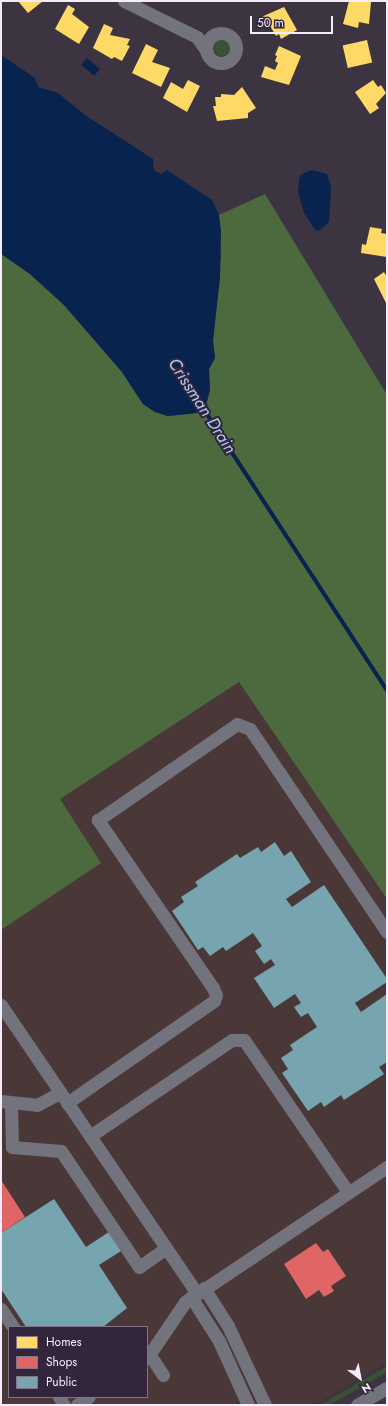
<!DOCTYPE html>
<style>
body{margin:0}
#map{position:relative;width:388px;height:1406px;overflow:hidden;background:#3c3441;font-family:Jost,sans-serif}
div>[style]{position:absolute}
.commercial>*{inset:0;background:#4a3737}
.green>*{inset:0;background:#3c5033}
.round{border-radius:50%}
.forest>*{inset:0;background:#4c6a3d}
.water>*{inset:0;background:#08234d;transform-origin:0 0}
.homes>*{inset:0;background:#ffd966;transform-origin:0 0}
.shops>*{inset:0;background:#e06666}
.public>*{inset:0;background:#76a5af}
.stream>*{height:3.5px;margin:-1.75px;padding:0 1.75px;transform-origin:1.75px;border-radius:1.75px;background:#08234d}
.minor>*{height:13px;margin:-6.5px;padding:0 6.5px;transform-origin:6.5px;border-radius:6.5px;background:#73737d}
.minor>.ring{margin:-6.5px;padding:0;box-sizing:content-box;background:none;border:13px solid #73737d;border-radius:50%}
span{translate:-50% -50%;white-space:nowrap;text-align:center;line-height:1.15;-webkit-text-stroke:4px #32253c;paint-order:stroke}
.water-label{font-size:17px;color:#accaf8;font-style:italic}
.frame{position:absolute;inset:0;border:2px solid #f5edfc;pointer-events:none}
.legend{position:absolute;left:8px;top:1326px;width:140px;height:72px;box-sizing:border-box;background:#32253c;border:1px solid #807589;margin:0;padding:5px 7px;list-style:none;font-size:12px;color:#f5edfc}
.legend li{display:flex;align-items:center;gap:8px;height:20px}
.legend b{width:20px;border:1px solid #807589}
.north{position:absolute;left:340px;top:1358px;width:40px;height:40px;-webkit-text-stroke:3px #32253c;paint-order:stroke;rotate:148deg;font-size:11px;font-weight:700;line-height:16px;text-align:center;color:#f5edfc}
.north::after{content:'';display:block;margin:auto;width:14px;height:18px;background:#f5edfc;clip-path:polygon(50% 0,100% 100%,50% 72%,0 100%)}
.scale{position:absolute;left:250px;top:16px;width:83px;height:18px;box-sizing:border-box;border:2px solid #f5edfc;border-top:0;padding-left:5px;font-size:12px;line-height:14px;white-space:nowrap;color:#f5edfc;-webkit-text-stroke:3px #32253c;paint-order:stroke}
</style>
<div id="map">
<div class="commercial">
<i style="clip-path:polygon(evenodd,239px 682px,387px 899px,387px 1363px,314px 1405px,1px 1405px,1px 837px,239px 682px,9px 1327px,147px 1327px,147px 1397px,9px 1397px,9px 1327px)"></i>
</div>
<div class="green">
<i class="round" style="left:214px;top:40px;width:16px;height:16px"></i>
<i style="clip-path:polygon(387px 1366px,387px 1372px,330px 1405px,320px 1405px)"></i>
</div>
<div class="forest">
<i style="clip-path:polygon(265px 194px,387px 395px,387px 899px,239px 682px,60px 799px,101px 863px,1px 930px,1px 254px,30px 274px,64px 305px,122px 372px,143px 404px,155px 412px,168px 416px,197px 413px,210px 417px,207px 401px,210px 390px,209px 369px,215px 358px,213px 341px,221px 256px,219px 215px)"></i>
</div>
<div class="water">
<i style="clip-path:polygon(1px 55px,35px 78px,38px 87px,58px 93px,85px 115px,153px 159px,154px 170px,161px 174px,167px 170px,212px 200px,219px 215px,221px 231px,220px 278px,213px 341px,215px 358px,209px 369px,210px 390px,207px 401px,197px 413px,168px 416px,155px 412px,143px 404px,122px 372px,64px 305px,30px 274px,1px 254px)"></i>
<i style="left:87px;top:58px;width:17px;height:9px;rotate:40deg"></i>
<i style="clip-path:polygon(312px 170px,327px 174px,331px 187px,329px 222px,320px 230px,316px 231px,304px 213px,298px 191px,300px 175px)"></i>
</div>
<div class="homes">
<i style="clip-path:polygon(18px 1px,43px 1px,28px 13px)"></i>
<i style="clip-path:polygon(349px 1px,371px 2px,369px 24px,359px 22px,358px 28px,343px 24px)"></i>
<i style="clip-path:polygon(68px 5px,75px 9px,72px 14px,89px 27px,79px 44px,55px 29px)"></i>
<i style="clip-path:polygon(284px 7px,297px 30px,281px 39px,279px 34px,276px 36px,269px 24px,264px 27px,259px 18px)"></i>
<i style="clip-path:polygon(104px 24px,113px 28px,110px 35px,130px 39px,127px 45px,130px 46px,122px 61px,114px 57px,112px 59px,93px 48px)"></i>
<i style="left:367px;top:40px;width:23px;height:25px;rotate:77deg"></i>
<i style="clip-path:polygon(146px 44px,158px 50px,152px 62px,170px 68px,161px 87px,132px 73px)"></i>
<i style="clip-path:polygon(279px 46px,301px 56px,289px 85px,261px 77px,265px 66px,275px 70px,278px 63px,275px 61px,277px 56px,275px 55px)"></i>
<i style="clip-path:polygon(188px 80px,200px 86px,187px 112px,163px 98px,171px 82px,183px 89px)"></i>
<i style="clip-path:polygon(373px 80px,378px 87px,381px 85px,386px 93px,376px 104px,379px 108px,370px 114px,355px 92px)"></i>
<i style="clip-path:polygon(242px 87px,256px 108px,248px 113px,248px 118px,217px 121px,213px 106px,216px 106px,215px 97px,221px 97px,221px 94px,234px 95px)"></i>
<i style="clip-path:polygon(370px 227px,382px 229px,381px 233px,387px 234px,387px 257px,361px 253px,362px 244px,366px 245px)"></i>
<i style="clip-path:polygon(384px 272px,387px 277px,387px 305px,374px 279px)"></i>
</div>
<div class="shops">
<i style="clip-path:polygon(1px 1180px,25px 1217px,1px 1233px)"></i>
<i style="clip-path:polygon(316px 1243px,323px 1252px,328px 1249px,346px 1276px,331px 1286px,334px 1291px,324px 1297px,319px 1290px,306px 1299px,284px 1264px)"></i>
</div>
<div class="public">
<i style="clip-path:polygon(275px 842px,284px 856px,291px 851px,311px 882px,286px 899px,292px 907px,324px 885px,387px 979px,387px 982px,355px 1003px,361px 1012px,387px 994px,387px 1062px,379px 1067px,384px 1074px,344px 1100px,341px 1095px,324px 1107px,321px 1102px,308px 1111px,282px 1073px,288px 1069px,281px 1058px,293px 1050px,290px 1045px,317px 1027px,308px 1013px,301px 1017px,294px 1007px,301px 1003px,295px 994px,274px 1008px,254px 978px,275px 965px,271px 959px,264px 964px,255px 951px,262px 946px,253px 933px,226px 951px,223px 947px,210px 956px,203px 947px,198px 950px,172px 911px,184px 902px,181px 897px,198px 886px,195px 882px,237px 854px,240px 858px,258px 847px,261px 852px)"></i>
<i style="clip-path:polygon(54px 1199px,86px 1247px,109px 1232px,121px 1251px,99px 1265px,127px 1308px,103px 1327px,26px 1327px,1px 1289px,1px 1233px)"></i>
</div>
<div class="stream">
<i style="left:200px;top:403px;width:343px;rotate:56.9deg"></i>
</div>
<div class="minor">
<i style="left:124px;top:1px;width:81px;rotate:26.3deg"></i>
<i style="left:197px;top:37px;width:18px;rotate:56deg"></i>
<i class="ring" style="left:206px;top:33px;width:17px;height:17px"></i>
<i style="left:1px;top:1005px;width:348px;rotate:55.8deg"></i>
<i style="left:1px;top:1101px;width:36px;rotate:6deg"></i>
<i style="left:37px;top:1105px;width:26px;rotate:-28deg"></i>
<i style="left:11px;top:1103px;width:44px;rotate:88.7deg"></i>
<i style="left:12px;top:1147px;width:49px;rotate:4.7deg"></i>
<i style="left:61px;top:1151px;width:140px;rotate:56.1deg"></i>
<i style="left:139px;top:1267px;width:33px;rotate:-35deg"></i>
<i style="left:67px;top:1103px;width:179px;rotate:-34.8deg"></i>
<i style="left:214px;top:1001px;width:6px;rotate:-72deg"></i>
<i style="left:216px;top:995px;width:8px;rotate:-113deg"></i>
<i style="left:213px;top:988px;width:204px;rotate:-124.4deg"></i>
<i style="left:98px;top:820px;width:169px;rotate:-34.6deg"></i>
<i style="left:237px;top:724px;width:14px;rotate:21deg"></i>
<i style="left:250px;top:729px;width:245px;rotate:56deg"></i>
<i style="left:90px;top:1136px;width:171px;rotate:-34.1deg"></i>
<i style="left:232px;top:1040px;width:12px"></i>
<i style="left:244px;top:1040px;width:184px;rotate:55.6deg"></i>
<i style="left:204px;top:1288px;width:45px;rotate:57.7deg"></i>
<i style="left:228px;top:1326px;width:87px;rotate:64.9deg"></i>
<i style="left:191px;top:1297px;width:52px;rotate:57.5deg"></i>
<i style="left:219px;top:1341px;width:70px;rotate:65.6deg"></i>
<i style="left:1px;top:1309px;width:22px;rotate:56deg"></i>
<i style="left:150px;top:1355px;width:24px;rotate:57deg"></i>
<i style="left:147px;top:1358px;width:68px;rotate:-55.8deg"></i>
<i style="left:185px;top:1302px;width:243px;rotate:-33.8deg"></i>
<i style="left:59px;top:1397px;width:9px;rotate:58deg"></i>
<i style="left:77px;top:1405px;width:14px;rotate:-34deg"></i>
<i style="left:357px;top:1405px;width:34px;rotate:-30deg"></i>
</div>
<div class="water-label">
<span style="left:202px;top:406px;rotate:57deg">Crissman Drain</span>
</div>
<div class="frame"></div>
<ul class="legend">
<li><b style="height:11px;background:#ffd966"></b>Homes</li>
<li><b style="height:11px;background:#e06666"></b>Shops</li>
<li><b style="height:11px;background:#76a5af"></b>Public</li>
</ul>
<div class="north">N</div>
<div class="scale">50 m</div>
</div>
